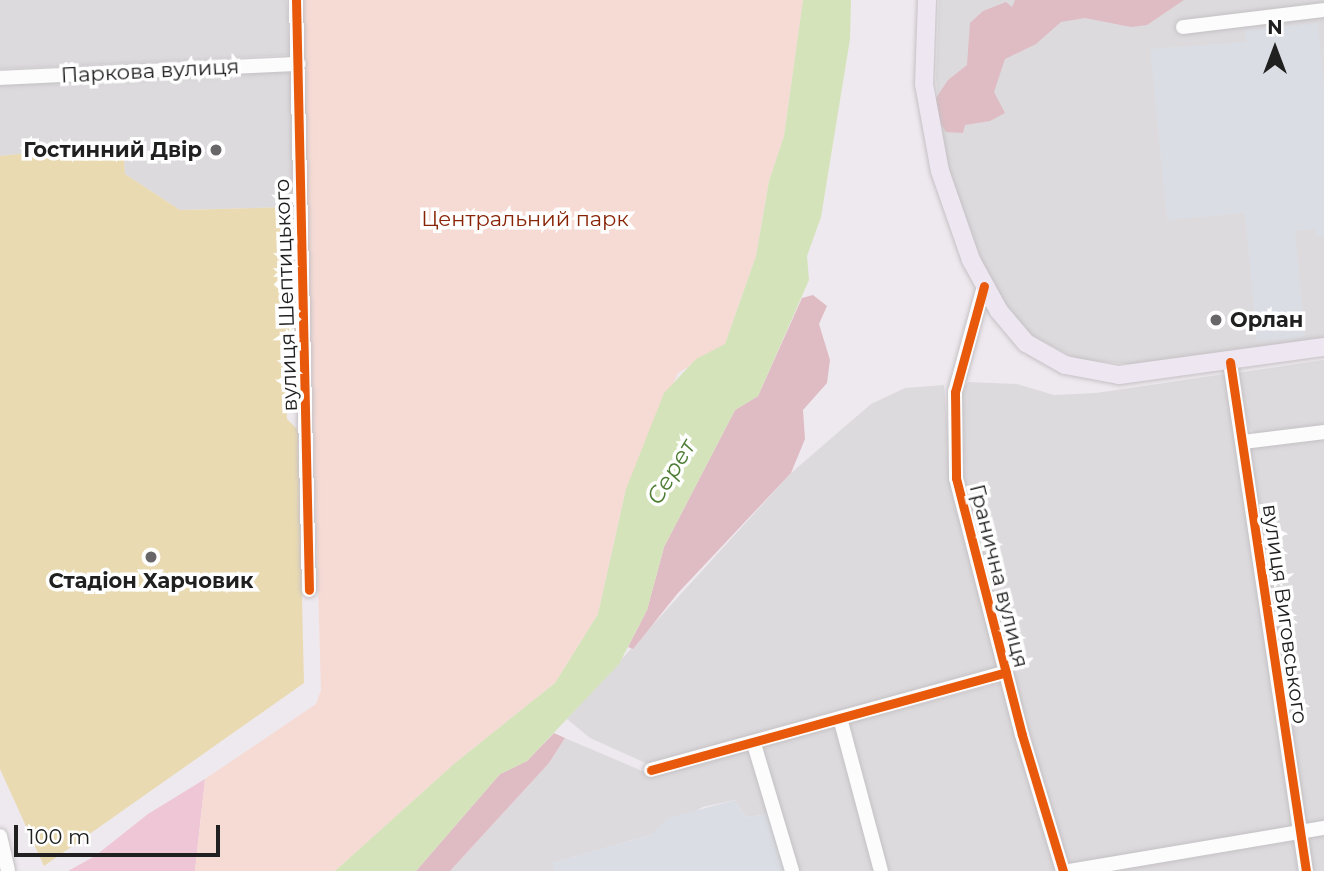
<!DOCTYPE html>
<meta charset="utf-8">
<style>
body{margin:0}
#map{position:relative;width:1324px;height:871px;overflow:hidden;background:#eee9ee;font-family:Montserrat,sans-serif}
div>[style]{position:absolute}
.residential>*{inset:0;background:#dddadd}
.industrial>*{inset:0;background:#dadee4}
.grass>*{inset:0;background:#eec6d5}
.forest>*{inset:0;background:#dfbcc4}
.park>*{inset:0;background:#f6dbd5}
.pitch>*{inset:0;background:#e9dab2}
.water>*{inset:0;background:#d5e3ba}
.roads{filter:drop-shadow(0 0 2px #c4c1c4) drop-shadow(0 0 2px #c4c1c4)}
.minor>*{height:14px;margin:-7px;padding:0 7px;transform-origin:7px;border-radius:7px;background:#fcfcfc}
.major>*{height:18px;margin:-9px;padding:0 9px;transform-origin:9px;border-radius:9px;background:#eee6f1}
.cycleway>*{height:9px;margin:-4.5px;padding:0 4.5px;transform-origin:4.5px;border-radius:4.5px;background:#e8590c}
.dots>*{width:19px;height:19px;translate:-50% -50%;box-sizing:border-box;border:4px solid #fff;border-radius:50%}
span{translate:-50% -50%;white-space:nowrap;text-align:center;line-height:1.15;-webkit-text-stroke:7px #fff;paint-order:stroke}
.street-label{font-size:21px;color:#202020}
.poi-label{font-size:21px;color:#202020;font-weight:700}
.right{translate:-100% -50%;text-align:right}
.left{translate:0 -50%;text-align:left}
.park-label{font-size:21px;color:#882405}
.water-label{font-size:23px;color:#4d7d33;font-style:italic}
.north{position:absolute;left:1240px;top:14px;width:70px;height:70px;-webkit-text-stroke:5px #fff;paint-order:stroke;rotate:0deg;font-size:19px;font-weight:700;line-height:28px;text-align:center;color:#202020}
.north::after{content:'';display:block;margin:auto;width:24px;height:32px;background:#202020;clip-path:polygon(50% 0,100% 100%,50% 72%,0 100%)}
.scale{position:absolute;left:14px;top:825px;width:206px;height:32px;box-sizing:border-box;border:4px solid #202020;border-top:0;padding-left:9px;font-size:21px;line-height:24px;white-space:nowrap;color:#202020;-webkit-text-stroke:5px #fff;paint-order:stroke}
</style>
<div id="map">
<div class="residential">
<i style="clip-path:polygon(0 0,287px 0,290px 55px,0 69px)"></i>
<i style="clip-path:polygon(939px 0,1324px 0,1324px 341px,1139px 365px,1077px 359px,1031px 335px,1003px 301px,984px 266px,951px 181px,942px 145px,936px 78px)"></i>
<i style="clip-path:polygon(291px 70px,296px 207px,180px 210px,125px 174px,123px 143px,0 156px,0 85px)"></i>
<i style="clip-path:polygon(1324px 360px,1324px 428px,1257px 435px,1249px 428px,1237px 373px)"></i>
<i style="clip-path:polygon(1225px 374px,1294px 827px,1072px 867px,1063px 850px,1013px 680px,976px 532px,963px 475px,962px 391px,968px 382px,1017px 384px,1054px 395px,1096px 393px)"></i>
<i style="clip-path:polygon(944px 385px,953px 497px,999px 671px,650px 765px,590px 738px,567px 719px,791px 473px,871px 404px,905px 388px)"></i>
<i style="clip-path:polygon(1324px 436px,1324px 822px,1312px 824px,1305px 822px,1248px 446px)"></i>
<i style="clip-path:polygon(1000px 683px,1057px 871px,885px 871px,849px 723px)"></i>
<i style="clip-path:polygon(838px 726px,877px 871px,797px 871px,761px 746px)"></i>
<i style="clip-path:polygon(565px 738px,647px 773px,749px 749px,769px 814px,746px 817px,735px 800px,703px 807px,653px 834px,553px 863px,555px 871px,450px 871px,549px 763px)"></i>
<i style="clip-path:polygon(1324px 833px,1324px 871px,1312px 871px,1306px 836px)"></i>
<i style="clip-path:polygon(1297px 838px,1302px 871px,1108px 871px)"></i>
</div>
<div class="industrial">
<i style="clip-path:polygon(1318px 23px,1324px 92px,1324px 237px,1316px 237px,1315px 229px,1295px 231px,1305px 337px,1257px 341px,1245px 213px,1167px 220px,1150px 49px,1246px 42px,1245px 30px)"></i>
<i style="clip-path:polygon(735px 800px,746px 817px,769px 814px,784px 871px,555px 871px,552px 863px,653px 834px,668px 818px)"></i>
</div>
<div class="grass">
<i style="clip-path:polygon(205px 779px,195px 871px,68px 871px,95px 856px,148px 814px)"></i>
</div>
<div class="forest">
<i style="clip-path:polygon(1015px 0,1184px 0,1147px 25px,1131px 27px,1085px 18px,1061px 22px,1036px 44px,1005px 59px,994px 92px,1005px 113px,990px 121px,965px 125px,963px 133px,946px 132px,936px 117px,934px 101px,948px 80px,967px 65px,970px 23px,983px 11px,1006px 2px,1012px 7px)"></i>
<i style="clip-path:polygon(813px 295px,827px 306px,819px 324px,830px 360px,827px 383px,803px 410px,805px 439px,791px 473px,678px 593px,633px 649px,628px 647px,647px 610px,664px 547px,735px 410px,758px 396px,802px 298px)"></i>
<i style="clip-path:polygon(554px 733px,565px 738px,549px 763px,450px 871px,416px 871px,500px 774px,527px 761px)"></i>
</div>
<div class="park">
<i style="clip-path:polygon(301px 0,803px 0,784px 136px,769px 181px,756px 256px,725px 344px,678px 373px,626px 489px,598px 614px,555px 683px,455px 763px,335px 871px,195px 871px,205px 779px,316px 704px,321px 690px)"></i>
</div>
<div class="pitch">
<i style="clip-path:polygon(123px 143px,125px 174px,180px 210px,292px 207px,297px 386px,286px 403px,287px 419px,298px 430px,304px 683px,44px 866px,0 769px,0 156px)"></i>
</div>
<div class="water">
<i style="clip-path:polygon(803px 0,851px 0,850px 39px,821px 217px,807px 256px,809px 280px,758px 396px,735px 410px,664px 547px,647px 610px,619px 664px,527px 761px,500px 774px,416px 871px,335px 871px,455px 763px,555px 683px,598px 614px,626px 489px,664px 393px,696px 359px,725px 344px,756px 256px,769px 181px,784px 136px)"></i>
</div>
<div class="roads">
<div class="minor">
<i style="left:296px;top:0;width:590px;rotate:88.74deg"></i>
<i style="left:1183px;top:27px;width:142px;rotate:-6.9deg"></i>
<i style="left:0;top:78px;width:299px;rotate:-2.7deg"></i>
<i style="left:984px;top:286px;width:110px;rotate:105.3deg"></i>
<i style="left:955px;top:392px;width:86px;rotate:89.3deg"></i>
<i style="left:956px;top:478px;width:265px;rotate:75.6deg"></i>
<i style="left:1022px;top:735px;width:142px;rotate:73.2deg"></i>
<i style="left:1230px;top:362px;width:515px;rotate:81.51deg"></i>
<i style="left:1243px;top:442px;width:82px;rotate:-7deg"></i>
<i style="left:840px;top:718px;width:158px;rotate:75deg"></i>
<i style="left:754px;top:744px;width:133px;rotate:73.3deg"></i>
<i style="left:651px;top:770px;width:368px;rotate:-15.4deg"></i>
<i style="left:0;top:836px;width:36px;rotate:77deg"></i>
<i style="left:1069px;top:871px;width:259px;rotate:-9.6deg"></i>
</div>
<div class="major">
<i style="left:927px;top:0;width:84px;rotate:92deg"></i>
<i style="left:924px;top:84px;width:88px;rotate:79.6deg"></i>
<i style="left:940px;top:171px;width:94px;rotate:70.8deg"></i>
<i style="left:971px;top:260px;width:58px;rotate:61.2deg"></i>
<i style="left:999px;top:311px;width:42px;rotate:49.8deg"></i>
<i style="left:1026px;top:343px;width:45px;rotate:29.4deg"></i>
<i style="left:1065px;top:365px;width:55px;rotate:10.5deg"></i>
<i style="left:1119px;top:375px;width:207px;rotate:-7.8deg"></i>
</div>
</div>
<div class="cycleway">
<i style="left:296px;top:0;width:590px;rotate:88.74deg"></i>
<i style="left:984px;top:286px;width:110px;rotate:105.3deg"></i>
<i style="left:955px;top:392px;width:86px;rotate:89.3deg"></i>
<i style="left:956px;top:478px;width:265px;rotate:75.6deg"></i>
<i style="left:1022px;top:735px;width:142px;rotate:73.2deg"></i>
<i style="left:1230px;top:362px;width:515px;rotate:81.51deg"></i>
<i style="left:651px;top:770px;width:368px;rotate:-15.4deg"></i>
</div>
<div class="dots">
<i style="left:216px;top:150px;background:#686668"></i>
<i style="left:1216px;top:320px;background:#686668"></i>
<i style="left:151px;top:557px;background:#686668"></i>
</div>
<div class="street-label">
<span style="left:150px;top:71px;rotate:-3deg">Паркова вулиця</span>
<span style="left:286px;top:295px;rotate:-92deg">вулиця Шептицького</span>
<span style="left:999px;top:576px;rotate:76deg">Гранична вулиця</span>
<span style="left:1285px;top:614px;rotate:82deg">вулиця Виговського</span>
</div>
<div class="poi-label">
<span class="right" style="left:202px;top:150px">Гостинний Двір</span>
<span class="left" style="left:1230px;top:320px">Орлан</span>
<span style="left:151px;top:581px">Стадіон Харчовик</span>
</div>
<div class="park-label">
<span style="left:525px;top:219px">Центральний парк</span>
</div>
<div class="water-label">
<span style="left:671px;top:472px;rotate:-59deg">Серет</span>
</div>
<div class="north">N</div>
<div class="scale">100 m</div>
</div>
